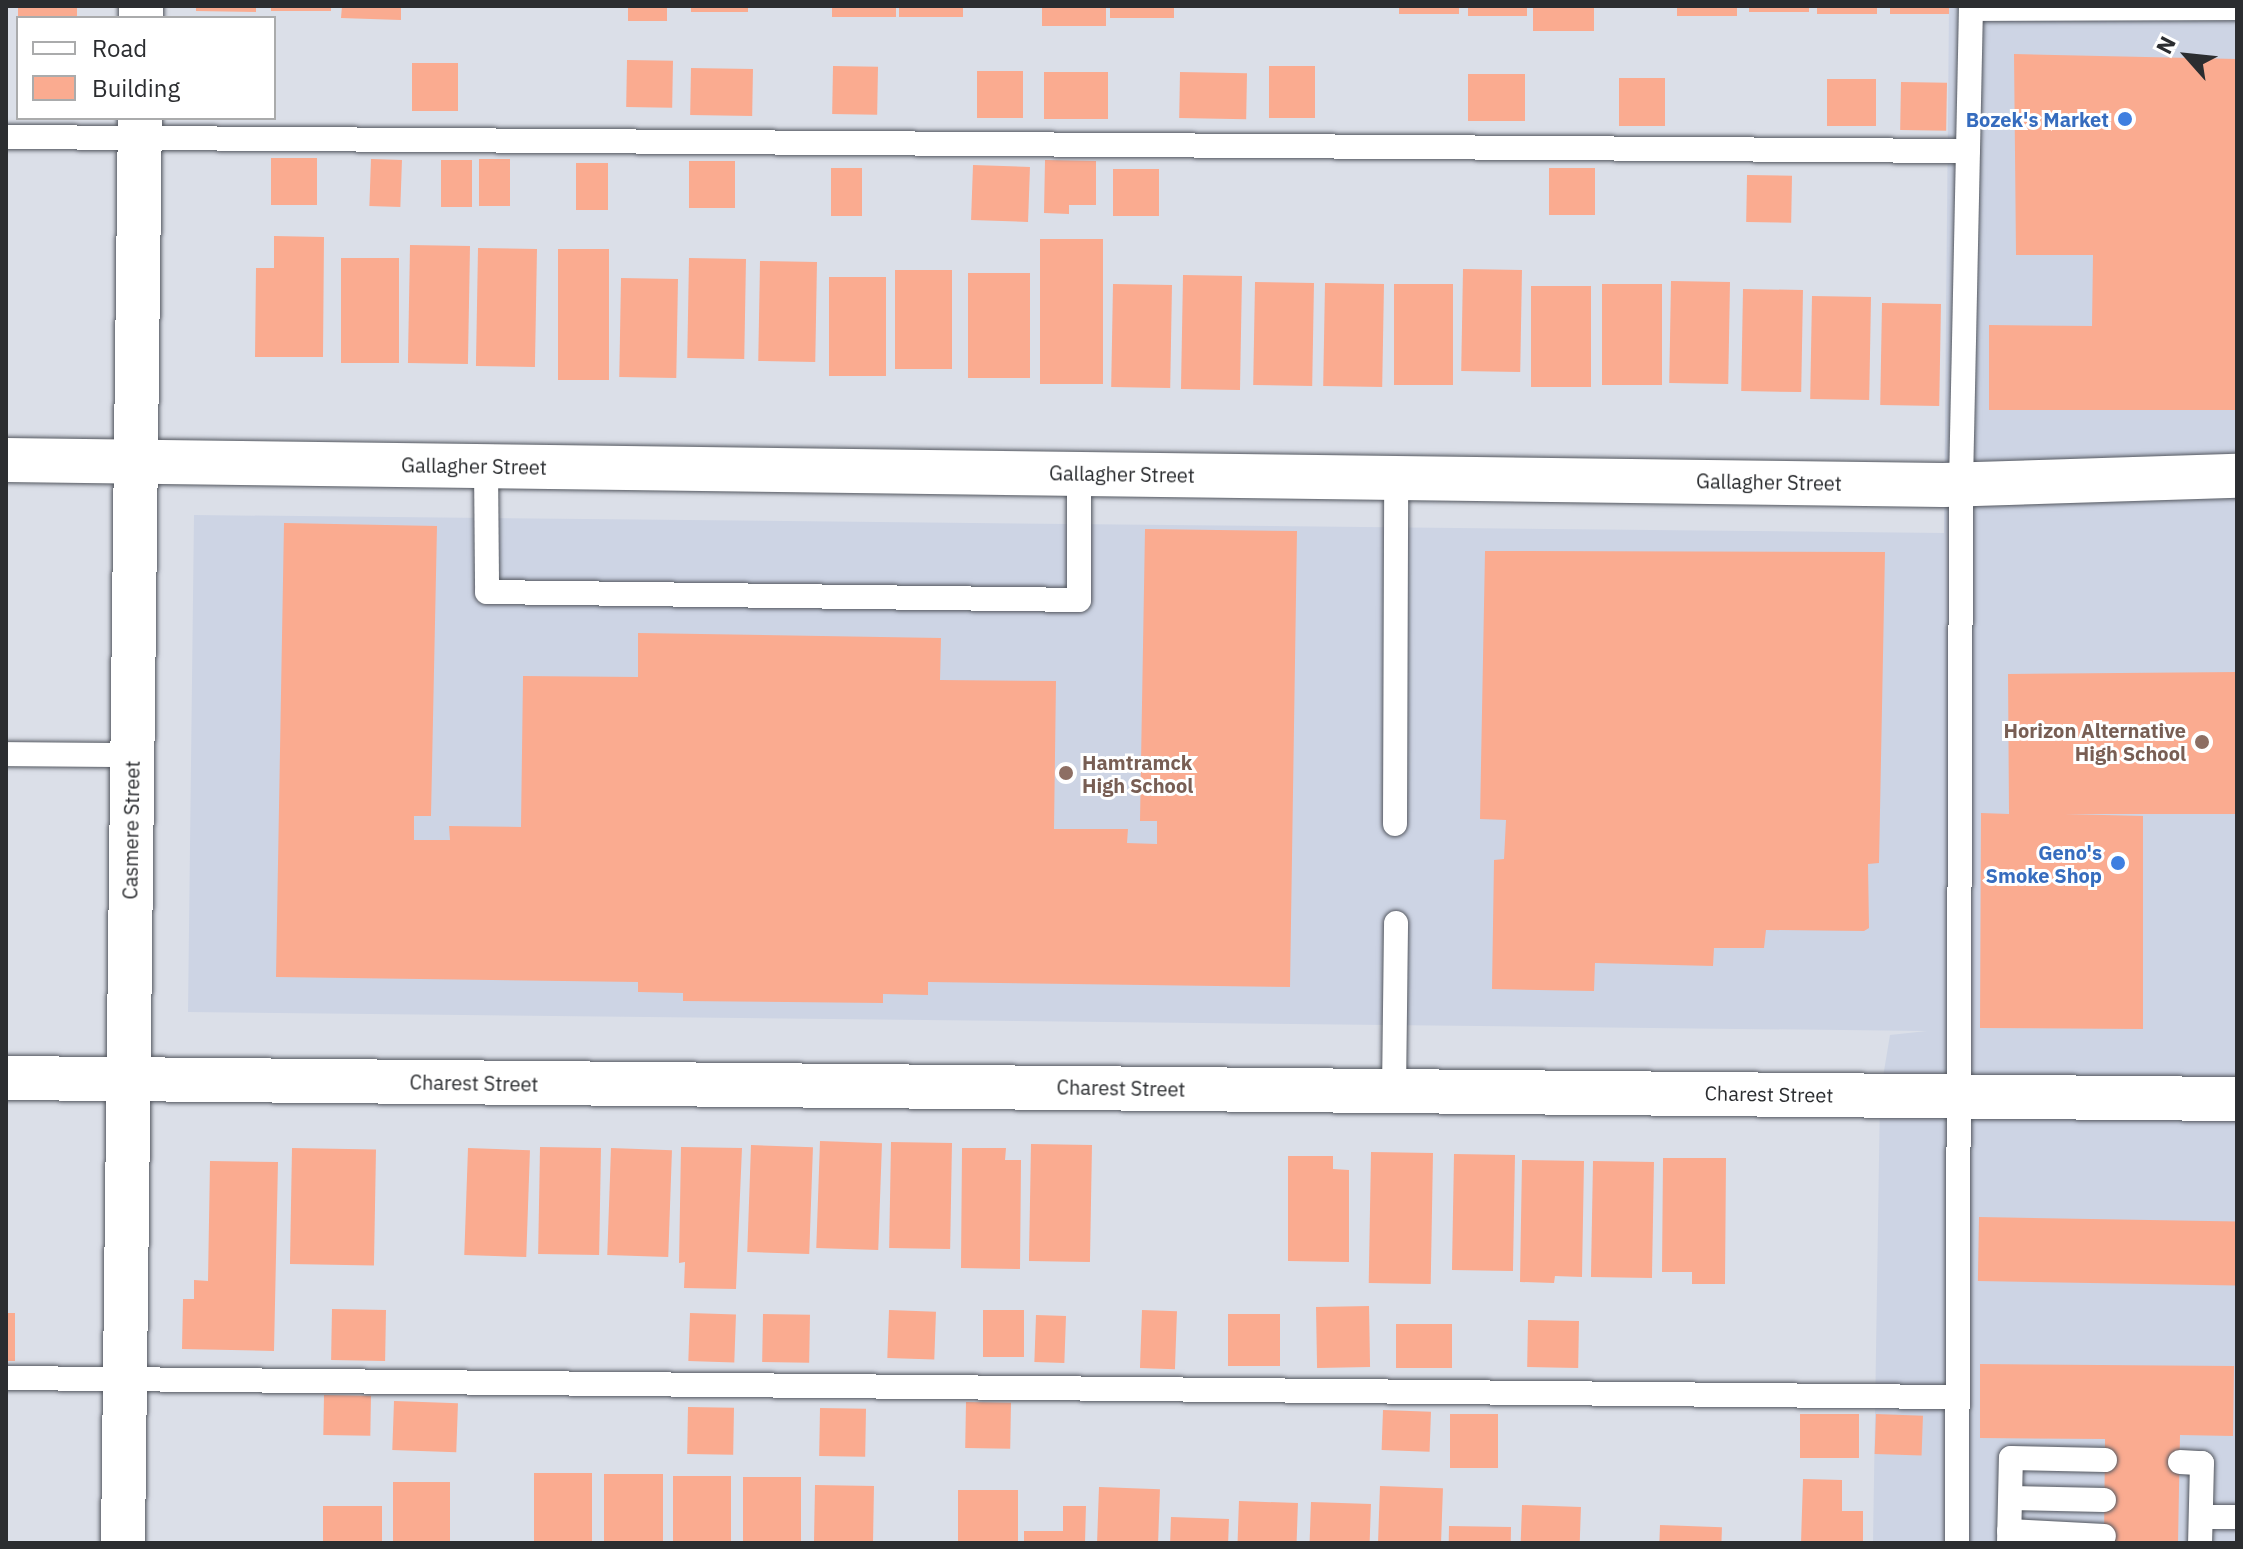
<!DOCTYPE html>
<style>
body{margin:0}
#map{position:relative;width:2243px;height:1549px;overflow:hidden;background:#dbdfe8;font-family:"IBM Plex Sans",sans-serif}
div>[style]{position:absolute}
.built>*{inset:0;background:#cdd4e4}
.building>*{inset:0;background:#faab90;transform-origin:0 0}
.roads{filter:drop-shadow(0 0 2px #53575f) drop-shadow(0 0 2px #53575f)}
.service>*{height:24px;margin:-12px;padding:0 12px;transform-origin:12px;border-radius:12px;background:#fff}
.minor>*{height:44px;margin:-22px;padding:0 22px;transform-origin:22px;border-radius:22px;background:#fff}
.dots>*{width:22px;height:22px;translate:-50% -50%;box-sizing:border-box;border:4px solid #fff;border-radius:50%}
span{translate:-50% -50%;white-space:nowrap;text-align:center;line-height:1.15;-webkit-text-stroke:6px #fff;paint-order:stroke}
.shop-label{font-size:20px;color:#366cbe;font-weight:700}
.right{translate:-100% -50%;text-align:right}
.street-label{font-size:20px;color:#2b2d30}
.education-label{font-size:20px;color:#785e54;font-weight:700}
.left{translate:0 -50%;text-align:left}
.frame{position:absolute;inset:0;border:8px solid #2b2d30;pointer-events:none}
.legend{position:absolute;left:16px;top:16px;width:260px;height:104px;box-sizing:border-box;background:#fff;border:2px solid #aaabac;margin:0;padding:10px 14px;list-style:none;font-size:24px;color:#2b2d30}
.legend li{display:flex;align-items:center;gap:16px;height:40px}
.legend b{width:40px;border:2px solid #aaabac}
.north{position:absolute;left:2147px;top:16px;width:80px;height:80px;-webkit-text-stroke:6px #fff;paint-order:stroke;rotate:297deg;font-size:22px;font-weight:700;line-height:32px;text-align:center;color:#2b2d30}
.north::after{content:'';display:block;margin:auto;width:28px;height:36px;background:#2b2d30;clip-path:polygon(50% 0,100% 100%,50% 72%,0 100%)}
</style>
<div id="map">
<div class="built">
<i style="clip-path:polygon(1949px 6px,2237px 6px,2237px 1543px,1873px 1543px,1880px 1095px,1890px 1035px,1927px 1031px,188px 1012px,194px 515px,1944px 533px)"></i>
</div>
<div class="building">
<i style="left:18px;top:6px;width:59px;height:12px"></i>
<i style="clip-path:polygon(196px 6px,256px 6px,256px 12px,196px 11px)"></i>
<i style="left:271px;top:6px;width:60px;height:5px"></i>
<i style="clip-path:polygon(342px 6px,401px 6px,401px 20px,341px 18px)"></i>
<i style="left:628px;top:6px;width:39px;height:15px"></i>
<i style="left:691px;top:6px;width:57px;height:6px"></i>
<i style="left:832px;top:6px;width:64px;height:11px"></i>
<i style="left:899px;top:6px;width:64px;height:11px"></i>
<i style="left:1042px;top:6px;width:64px;height:20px"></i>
<i style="left:1110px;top:6px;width:64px;height:12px"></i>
<i style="left:1399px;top:6px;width:60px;height:8px"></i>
<i style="left:1468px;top:6px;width:59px;height:10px"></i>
<i style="left:1533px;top:6px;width:61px;height:25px"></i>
<i style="left:1677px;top:6px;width:60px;height:10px"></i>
<i style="left:1749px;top:6px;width:60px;height:6px"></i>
<i style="left:1817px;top:6px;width:60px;height:8px"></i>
<i style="left:1890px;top:6px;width:59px;height:8px"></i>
<i style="clip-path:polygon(2014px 54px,2237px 59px,2237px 410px,1989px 410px,1989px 325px,2092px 326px,2093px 255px,2016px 255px)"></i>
<i style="left:627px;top:60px;width:46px;height:47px;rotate:1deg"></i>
<i style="left:412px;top:63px;width:46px;height:48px"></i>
<i style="left:833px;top:66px;width:45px;height:48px;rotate:1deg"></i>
<i style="left:1269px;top:66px;width:46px;height:52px"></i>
<i style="left:691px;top:68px;width:62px;height:47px;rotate:1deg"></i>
<i style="left:977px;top:71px;width:46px;height:47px"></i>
<i style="left:1044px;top:72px;width:64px;height:47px"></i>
<i style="left:1180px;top:72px;width:67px;height:46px;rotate:1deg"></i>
<i style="left:1468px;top:74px;width:57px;height:47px"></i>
<i style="left:1619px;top:78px;width:46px;height:48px"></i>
<i style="left:1827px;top:79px;width:49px;height:47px"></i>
<i style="left:1901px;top:82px;width:46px;height:48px;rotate:1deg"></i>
<i style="left:271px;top:158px;width:46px;height:47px"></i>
<i style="left:371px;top:159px;width:31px;height:47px;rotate:2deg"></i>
<i style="left:479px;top:159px;width:31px;height:47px"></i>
<i style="left:441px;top:160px;width:31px;height:47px"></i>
<i style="clip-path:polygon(1045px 160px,1096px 161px,1096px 205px,1069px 205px,1069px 214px,1044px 213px)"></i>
<i style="left:689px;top:161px;width:46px;height:47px"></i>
<i style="left:576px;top:163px;width:32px;height:47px"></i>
<i style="left:973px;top:165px;width:57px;height:55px;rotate:2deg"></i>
<i style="left:831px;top:168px;width:31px;height:48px"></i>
<i style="left:1549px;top:168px;width:46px;height:47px"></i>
<i style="left:1113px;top:169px;width:46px;height:47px"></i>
<i style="left:1747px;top:175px;width:45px;height:47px;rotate:1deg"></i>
<i style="clip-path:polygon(274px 236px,324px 237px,323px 357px,255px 357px,256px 268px,274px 268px)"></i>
<i style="left:1040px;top:239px;width:63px;height:145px"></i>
<i style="left:410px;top:245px;width:60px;height:118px;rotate:1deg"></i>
<i style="left:478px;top:248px;width:59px;height:118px;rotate:1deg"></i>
<i style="left:558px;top:249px;width:51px;height:131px"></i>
<i style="left:341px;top:258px;width:58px;height:105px"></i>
<i style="left:689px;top:258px;width:57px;height:100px;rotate:1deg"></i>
<i style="left:760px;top:261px;width:57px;height:100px;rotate:1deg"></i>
<i style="left:1463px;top:269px;width:59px;height:102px;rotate:1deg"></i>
<i style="left:895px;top:270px;width:57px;height:99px"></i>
<i style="left:968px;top:273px;width:62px;height:105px"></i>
<i style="left:1183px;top:275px;width:59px;height:114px;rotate:1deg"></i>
<i style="left:829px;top:277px;width:57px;height:99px"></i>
<i style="left:621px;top:278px;width:57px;height:99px;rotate:1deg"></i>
<i style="left:1671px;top:281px;width:59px;height:102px;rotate:1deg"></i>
<i style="left:1255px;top:282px;width:59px;height:103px;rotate:1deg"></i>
<i style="left:1325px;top:283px;width:59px;height:103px;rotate:1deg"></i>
<i style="left:1113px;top:284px;width:59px;height:103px;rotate:1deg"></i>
<i style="left:1394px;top:284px;width:59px;height:101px"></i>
<i style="left:1602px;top:284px;width:60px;height:101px"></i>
<i style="left:1531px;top:286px;width:60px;height:101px"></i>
<i style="left:1743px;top:289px;width:60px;height:102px;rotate:1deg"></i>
<i style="left:1812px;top:296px;width:59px;height:103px;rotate:1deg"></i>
<i style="left:1882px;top:303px;width:59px;height:102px;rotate:1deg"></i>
<i style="clip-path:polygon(284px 523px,437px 526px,431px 816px,414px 816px,414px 840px,450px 840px,449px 826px,521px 827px,523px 676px,638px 677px,638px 633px,941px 638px,940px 680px,1056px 681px,1054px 829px,1128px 829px,1127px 843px,1157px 844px,1157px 821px,1140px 821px,1145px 529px,1297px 531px,1290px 987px,928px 982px,928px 995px,883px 994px,883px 1003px,683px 1001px,683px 993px,638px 992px,638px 982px,276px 977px)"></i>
<i style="clip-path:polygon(1485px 551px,1885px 552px,1879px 863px,1868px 864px,1869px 928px,1864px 931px,1766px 930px,1764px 948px,1714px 948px,1713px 966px,1595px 963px,1594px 991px,1492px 989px,1494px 860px,1504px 859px,1506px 820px,1480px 819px)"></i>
<i style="clip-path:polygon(2237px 672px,2237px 814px,2065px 814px,2143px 816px,2143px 1029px,1980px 1028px,1981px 813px,2009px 814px,2008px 674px)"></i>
<i style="left:820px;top:1141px;width:62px;height:107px;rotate:2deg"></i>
<i style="left:891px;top:1142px;width:61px;height:106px;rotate:1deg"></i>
<i style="left:1031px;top:1144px;width:61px;height:117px;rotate:1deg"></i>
<i style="left:751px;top:1145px;width:62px;height:107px;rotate:2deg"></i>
<i style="left:540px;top:1147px;width:61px;height:107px;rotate:1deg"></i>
<i style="clip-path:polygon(681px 1147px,742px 1148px,736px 1289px,684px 1288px,685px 1262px,679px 1263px)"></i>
<i style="left:292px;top:1148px;width:84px;height:116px;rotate:1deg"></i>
<i style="left:468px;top:1148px;width:62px;height:107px;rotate:2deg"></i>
<i style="left:611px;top:1148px;width:61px;height:107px;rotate:2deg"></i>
<i style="clip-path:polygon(962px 1148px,1006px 1148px,1005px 1160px,1021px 1160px,1020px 1269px,961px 1268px)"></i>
<i style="left:1371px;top:1152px;width:62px;height:131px;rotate:1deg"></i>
<i style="left:1454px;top:1154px;width:61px;height:116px;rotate:1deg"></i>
<i style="clip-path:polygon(1288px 1156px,1333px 1156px,1333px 1169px,1349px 1170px,1349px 1262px,1288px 1261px)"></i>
<i style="clip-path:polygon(1663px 1158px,1726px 1158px,1725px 1284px,1692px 1284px,1692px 1272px,1662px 1272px)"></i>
<i style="clip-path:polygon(1522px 1160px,1584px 1161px,1582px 1277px,1555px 1276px,1554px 1283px,1520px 1282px)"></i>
<i style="clip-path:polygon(210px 1161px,278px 1162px,274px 1351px,182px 1349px,183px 1299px,194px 1299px,194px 1280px,208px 1281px)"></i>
<i style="left:1593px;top:1161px;width:61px;height:116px;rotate:1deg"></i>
<i style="left:1979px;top:1217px;width:258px;height:64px;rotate:1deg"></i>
<i style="left:1369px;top:1306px;width:61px;height:53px;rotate:89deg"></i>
<i style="left:332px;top:1309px;width:54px;height:51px;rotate:1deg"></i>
<i style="left:889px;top:1310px;width:47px;height:48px;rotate:2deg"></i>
<i style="left:983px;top:1310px;width:41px;height:47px"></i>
<i style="left:1142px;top:1310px;width:35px;height:58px;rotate:2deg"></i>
<i style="left:6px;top:1313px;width:9px;height:48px"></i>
<i style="left:690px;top:1313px;width:46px;height:48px;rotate:2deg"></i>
<i style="left:763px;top:1314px;width:47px;height:48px;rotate:1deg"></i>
<i style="left:1228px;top:1314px;width:52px;height:52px"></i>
<i style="left:1036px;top:1315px;width:30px;height:47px;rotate:2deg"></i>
<i style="left:1528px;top:1320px;width:51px;height:47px;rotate:1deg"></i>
<i style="left:1452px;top:1324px;width:44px;height:56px;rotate:90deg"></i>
<i style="clip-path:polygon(1980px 1364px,2234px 1366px,2233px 1436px,2180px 1435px,2178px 1543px,2104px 1543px,2105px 1439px,1980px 1438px)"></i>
<i style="left:324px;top:1395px;width:47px;height:40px;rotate:1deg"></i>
<i style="left:394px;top:1401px;width:64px;height:49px;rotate:2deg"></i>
<i style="left:966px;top:1402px;width:45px;height:46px;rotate:1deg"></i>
<i style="left:688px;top:1407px;width:46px;height:47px;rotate:1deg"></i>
<i style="left:820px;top:1408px;width:46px;height:48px;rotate:1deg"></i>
<i style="left:1383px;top:1410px;width:48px;height:40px;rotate:2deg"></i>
<i style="left:1450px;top:1414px;width:48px;height:54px"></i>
<i style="left:1800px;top:1414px;width:59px;height:44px"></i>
<i style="left:1876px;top:1414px;width:47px;height:40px;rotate:2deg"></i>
<i style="left:534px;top:1473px;width:58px;height:70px"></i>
<i style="left:604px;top:1474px;width:59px;height:69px"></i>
<i style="left:673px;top:1476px;width:58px;height:67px"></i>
<i style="left:743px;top:1477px;width:58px;height:66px"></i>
<i style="clip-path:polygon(1803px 1479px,1842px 1480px,1842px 1511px,1863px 1511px,1863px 1543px,1801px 1543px)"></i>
<i style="left:393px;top:1482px;width:57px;height:61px"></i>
<i style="left:815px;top:1485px;width:59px;height:58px;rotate:1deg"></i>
<i style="left:1380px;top:1486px;width:63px;height:57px;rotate:2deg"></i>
<i style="left:1099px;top:1487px;width:61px;height:56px;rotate:2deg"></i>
<i style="left:958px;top:1490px;width:60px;height:53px"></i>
<i style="left:1239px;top:1501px;width:59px;height:42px;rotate:2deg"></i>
<i style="left:1311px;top:1502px;width:60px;height:41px;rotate:2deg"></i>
<i style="left:1522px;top:1505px;width:59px;height:38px;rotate:2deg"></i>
<i style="left:323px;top:1506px;width:59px;height:37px"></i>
<i style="clip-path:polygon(1063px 1506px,1086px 1506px,1085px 1543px,1024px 1543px,1024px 1531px,1063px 1531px)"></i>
<i style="left:1171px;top:1517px;width:58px;height:26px;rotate:2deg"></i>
<i style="left:1660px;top:1525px;width:62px;height:18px;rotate:2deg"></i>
<i style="left:1449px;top:1526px;width:62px;height:17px;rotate:1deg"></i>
</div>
<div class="roads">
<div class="service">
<i style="left:1971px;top:9px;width:266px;rotate:-0.2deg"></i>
<i style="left:6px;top:137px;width:1962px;rotate:0.41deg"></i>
<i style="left:486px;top:466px;width:126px;rotate:89.5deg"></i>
<i style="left:487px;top:592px;width:592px;rotate:0.77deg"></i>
<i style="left:1079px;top:600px;width:126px;rotate:-90deg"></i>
<i style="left:6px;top:754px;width:126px;rotate:0.5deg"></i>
<i style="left:1395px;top:824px;width:346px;rotate:-89.8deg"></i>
<i style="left:1394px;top:1091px;width:168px;rotate:-89.3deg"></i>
<i style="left:6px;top:1378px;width:1952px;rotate:0.56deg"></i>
<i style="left:2180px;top:1462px;width:22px;rotate:3deg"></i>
<i style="left:2202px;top:1463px;width:80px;rotate:91.4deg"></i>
<i style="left:2011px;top:1498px;width:93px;rotate:1.2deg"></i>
<i style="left:2201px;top:1517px;width:36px"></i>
<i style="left:2009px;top:1531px;width:95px;rotate:3deg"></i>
<i style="left:1957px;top:1543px;width:1059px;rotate:-89.78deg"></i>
<i style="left:1961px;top:484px;width:478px;rotate:-88.8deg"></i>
<i style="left:2009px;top:1543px;width:85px;rotate:-88.7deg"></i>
<i style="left:2011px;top:1458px;width:94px;rotate:1.2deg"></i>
</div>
<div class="minor">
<i style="left:141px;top:18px;width:12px;rotate:-90deg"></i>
<i style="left:6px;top:460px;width:1937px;rotate:0.74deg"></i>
<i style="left:1943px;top:485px;width:294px;rotate:-1.8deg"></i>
<i style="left:6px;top:1078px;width:2231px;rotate:0.54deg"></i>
<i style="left:123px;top:1543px;width:1425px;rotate:-89.32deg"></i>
</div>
</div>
<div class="dots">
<i style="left:2125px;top:119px;background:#3f7fe0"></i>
<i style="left:2202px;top:742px;background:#8d6e63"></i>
<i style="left:1066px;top:773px;background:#8d6e63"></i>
<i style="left:2118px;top:863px;background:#3f7fe0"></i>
</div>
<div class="shop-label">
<span class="right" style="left:2109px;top:119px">Bozek's Market</span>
<span class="right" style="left:2102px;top:864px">Geno's<br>Smoke Shop</span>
</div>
<div class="street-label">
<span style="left:474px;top:466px;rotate:1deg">Gallagher Street</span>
<span style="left:1122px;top:474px;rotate:1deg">Gallagher Street</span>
<span style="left:1769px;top:482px;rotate:1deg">Gallagher Street</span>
<span style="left:131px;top:830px;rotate:-89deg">Casmere Street</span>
<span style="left:474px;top:1083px;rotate:1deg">Charest Street</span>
<span style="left:1121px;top:1088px;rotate:1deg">Charest Street</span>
<span style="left:1769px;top:1094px;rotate:1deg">Charest Street</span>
</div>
<div class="education-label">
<span class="right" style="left:2186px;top:742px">Horizon Alternative<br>High School</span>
<span class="left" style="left:1082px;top:774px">Hamtramck<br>High School</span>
</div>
<div class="frame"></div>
<ul class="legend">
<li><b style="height:10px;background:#fff"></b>Road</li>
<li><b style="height:22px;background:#faab90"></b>Building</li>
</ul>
<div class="north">N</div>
</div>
